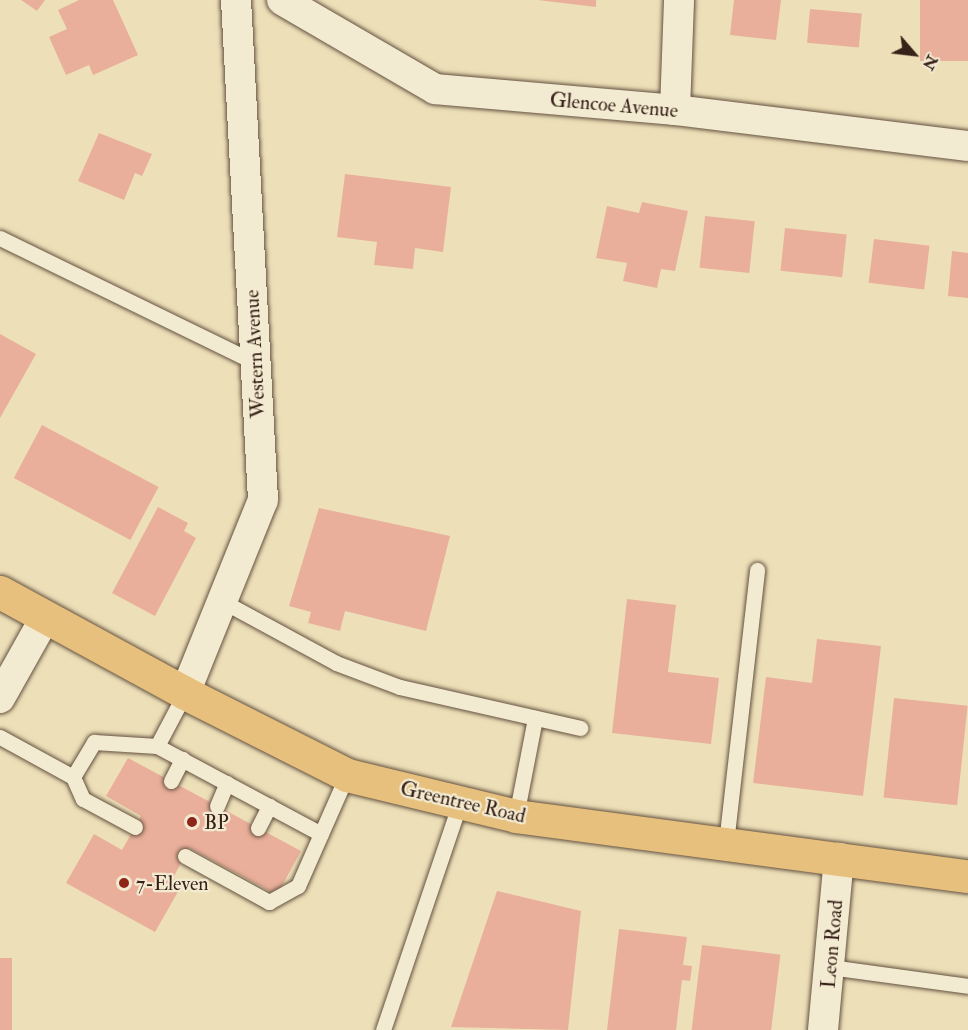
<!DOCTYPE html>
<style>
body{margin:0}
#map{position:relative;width:968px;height:1030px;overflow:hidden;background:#ede0b8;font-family:"IM FELL Double Pica",serif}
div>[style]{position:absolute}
.building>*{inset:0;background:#e9af9a;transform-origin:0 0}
.roads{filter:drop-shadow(0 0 2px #645140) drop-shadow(0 0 2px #645140)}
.service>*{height:15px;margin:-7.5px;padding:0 7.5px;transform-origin:7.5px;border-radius:7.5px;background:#f3ebd1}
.minor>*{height:30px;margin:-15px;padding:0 15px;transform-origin:15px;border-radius:15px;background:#f3ebd1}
.primary>*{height:33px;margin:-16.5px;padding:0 16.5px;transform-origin:16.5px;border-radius:16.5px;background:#e6c07c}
.dots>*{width:16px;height:16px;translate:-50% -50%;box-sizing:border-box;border:3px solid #f3ebd1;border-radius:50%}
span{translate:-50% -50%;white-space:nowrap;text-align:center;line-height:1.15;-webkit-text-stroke:4.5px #f3ebd1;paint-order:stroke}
.street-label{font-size:20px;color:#372118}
.poi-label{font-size:20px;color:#372118}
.left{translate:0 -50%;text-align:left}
.north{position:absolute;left:884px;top:24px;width:60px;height:60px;-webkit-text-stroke:4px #f3ebd1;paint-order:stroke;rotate:118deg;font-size:16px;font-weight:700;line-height:24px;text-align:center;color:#372118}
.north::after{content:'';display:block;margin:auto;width:21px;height:27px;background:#372118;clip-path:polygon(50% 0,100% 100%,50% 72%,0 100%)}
</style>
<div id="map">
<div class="building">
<i style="clip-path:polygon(21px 0,45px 0,37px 11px)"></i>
<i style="clip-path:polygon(79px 0,113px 0,138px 55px,93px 75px,89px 65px,66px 75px,49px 37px,67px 29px,58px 10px)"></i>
<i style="clip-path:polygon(538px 0,596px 0,596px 7px)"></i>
<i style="clip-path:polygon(734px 0,781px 0,776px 40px,730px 35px)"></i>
<i style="left:920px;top:0;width:48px;height:61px"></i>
<i style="left:810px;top:9px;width:52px;height:34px;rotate:5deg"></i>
<i style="clip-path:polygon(99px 133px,152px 154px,142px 176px,135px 173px,124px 200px,78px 181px)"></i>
<i style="clip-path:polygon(345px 174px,451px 187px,443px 252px,415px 248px,413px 269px,374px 265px,377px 242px,337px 237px)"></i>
<i style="clip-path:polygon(642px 202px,688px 211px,675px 271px,661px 269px,657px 288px,623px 281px,627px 263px,596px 258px,607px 206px,639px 213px)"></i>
<i style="left:705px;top:216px;width:50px;height:52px;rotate:6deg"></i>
<i style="left:785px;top:228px;width:62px;height:43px;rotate:6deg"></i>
<i style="left:874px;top:239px;width:56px;height:44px;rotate:7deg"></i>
<i style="clip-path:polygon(952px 251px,968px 253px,968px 298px,948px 296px)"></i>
<i style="clip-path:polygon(0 334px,36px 354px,0 418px)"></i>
<i style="left:42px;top:425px;width:132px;height:60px;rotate:28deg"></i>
<i style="clip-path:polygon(158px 507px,188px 523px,184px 531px,196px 538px,155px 616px,112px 593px)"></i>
<i style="clip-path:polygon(319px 508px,450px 536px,426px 631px,345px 611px,340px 631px,308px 623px,311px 612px,289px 606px)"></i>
<i style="clip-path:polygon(627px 599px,676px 605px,668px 672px,719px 678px,711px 744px,612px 733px)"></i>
<i style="clip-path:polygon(817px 639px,881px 646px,863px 796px,753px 783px,766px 677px,812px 683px)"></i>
<i style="left:894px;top:698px;width:74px;height:100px;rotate:6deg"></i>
<i style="clip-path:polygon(128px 758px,301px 851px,277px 895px,189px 848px,173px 878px,183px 883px,155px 932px,66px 883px,94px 834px,122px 850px,141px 816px,106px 796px)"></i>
<i style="clip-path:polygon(497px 891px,581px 911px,568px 1030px,451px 1027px)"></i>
<i style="clip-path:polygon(619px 929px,687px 937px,683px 965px,692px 966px,690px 981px,682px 980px,676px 1030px,607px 1030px)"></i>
<i style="left:702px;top:945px;width:79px;height:86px;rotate:7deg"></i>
<i style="left:0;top:958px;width:12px;height:72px"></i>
</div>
<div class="roads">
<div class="service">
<i style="left:0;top:238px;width:285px;rotate:26deg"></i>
<i style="left:222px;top:601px;width:130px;rotate:28.5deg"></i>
<i style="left:336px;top:663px;width:68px;rotate:20.6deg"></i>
<i style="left:400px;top:687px;width:185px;rotate:12.8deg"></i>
<i style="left:0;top:737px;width:83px;rotate:28.7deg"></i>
<i style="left:73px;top:777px;width:24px;rotate:66deg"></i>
<i style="left:83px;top:799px;width:59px;rotate:28.3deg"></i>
<i style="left:157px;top:746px;width:60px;rotate:-62.2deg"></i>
<i style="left:73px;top:777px;width:41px;rotate:-59deg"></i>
<i style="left:94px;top:742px;width:63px;rotate:3.6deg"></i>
<i style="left:157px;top:746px;width:186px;rotate:28.2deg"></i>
<i style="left:171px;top:781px;width:25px;rotate:-63deg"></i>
<i style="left:217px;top:806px;width:25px;rotate:-67deg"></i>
<i style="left:516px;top:816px;width:100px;rotate:-79deg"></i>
<i style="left:258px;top:828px;width:25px;rotate:-63deg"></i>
<i style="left:726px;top:843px;width:275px;rotate:-83.5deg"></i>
<i style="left:185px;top:856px;width:96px;rotate:28.7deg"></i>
<i style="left:269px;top:902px;width:33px;rotate:-29deg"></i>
<i style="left:298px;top:886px;width:121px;rotate:-66.2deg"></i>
<i style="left:830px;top:967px;width:139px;rotate:7.8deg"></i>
<i style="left:383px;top:1030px;width:240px;rotate:-71.3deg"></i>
</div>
<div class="minor">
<i style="left:282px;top:0;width:177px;rotate:30.2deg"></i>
<i style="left:435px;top:89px;width:241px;rotate:5deg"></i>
<i style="left:675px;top:110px;width:295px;rotate:7deg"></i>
<i style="left:675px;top:110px;width:110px;rotate:-87.9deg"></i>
<i style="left:185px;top:693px;width:208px;rotate:-68deg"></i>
<i style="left:263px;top:500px;width:501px;rotate:-93.09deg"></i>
<i style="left:0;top:698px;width:94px;rotate:-60.7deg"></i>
<i style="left:823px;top:1030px;width:173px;rotate:-84.7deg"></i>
</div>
<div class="primary">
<i style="left:0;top:592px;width:211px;rotate:28.6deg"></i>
<i style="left:185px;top:693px;width:182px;rotate:26.8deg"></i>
<i style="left:347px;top:775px;width:174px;rotate:13.6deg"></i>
<i style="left:516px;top:816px;width:456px;rotate:7.6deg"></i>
</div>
</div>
<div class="dots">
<i style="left:192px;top:822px;background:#8f2418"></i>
<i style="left:124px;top:883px;background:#8f2418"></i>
</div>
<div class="street-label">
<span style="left:614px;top:105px;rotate:5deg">Glencoe Avenue</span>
<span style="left:255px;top:354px;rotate:-93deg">Western Avenue</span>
<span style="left:463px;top:802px;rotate:13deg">Greentree Road</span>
<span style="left:832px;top:944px;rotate:-85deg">Leon Road</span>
</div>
<div class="poi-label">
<span class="left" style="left:204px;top:822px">BP</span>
<span class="left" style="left:136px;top:883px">7-Eleven</span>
</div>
<div class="north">N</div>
</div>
